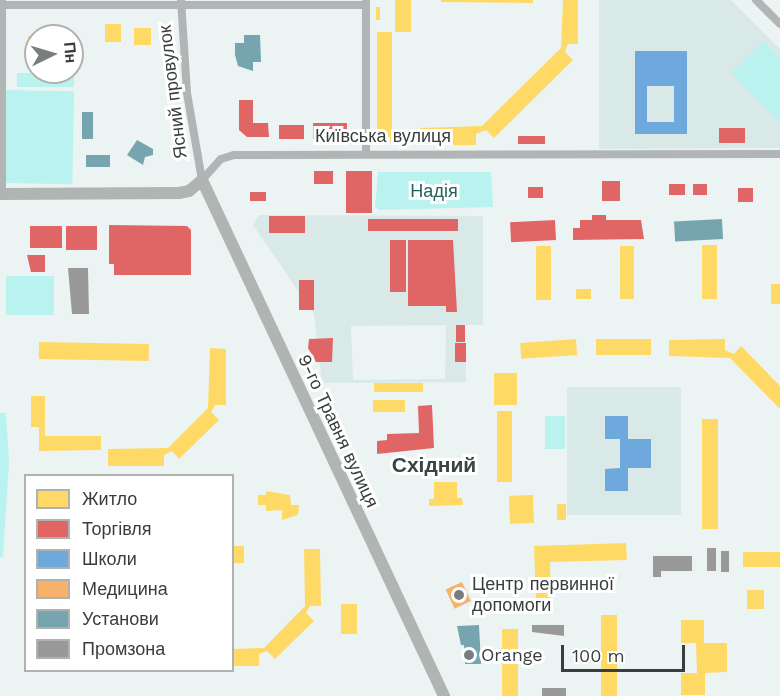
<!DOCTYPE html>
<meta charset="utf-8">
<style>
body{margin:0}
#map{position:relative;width:780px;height:696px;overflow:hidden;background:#ecf4f3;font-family:"Work Sans",sans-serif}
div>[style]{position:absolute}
.built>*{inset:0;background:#d8e9e8;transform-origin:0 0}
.green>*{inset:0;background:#b9f2ef;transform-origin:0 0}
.homes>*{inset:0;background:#ffd966;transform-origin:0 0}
.shops>*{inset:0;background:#e06666;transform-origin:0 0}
.schools>*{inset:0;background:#6fa8dc}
.health>*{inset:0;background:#f6b26b;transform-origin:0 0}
.public>*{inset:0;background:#76a5af;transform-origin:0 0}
.industry>*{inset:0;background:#999;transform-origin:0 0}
.street>*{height:8px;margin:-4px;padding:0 4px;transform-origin:4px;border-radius:4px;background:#b1b5b5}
.secondary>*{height:12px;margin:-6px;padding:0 6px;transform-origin:6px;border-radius:6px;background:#b0b4b3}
.dots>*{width:16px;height:16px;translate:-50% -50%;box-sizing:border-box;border:3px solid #fff;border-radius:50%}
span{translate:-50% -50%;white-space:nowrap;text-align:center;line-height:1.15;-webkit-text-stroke:6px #fff;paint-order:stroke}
.street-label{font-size:18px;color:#383e3d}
.park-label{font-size:18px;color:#275f5d}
.poi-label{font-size:18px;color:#383e3d}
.left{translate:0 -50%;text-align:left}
.quarter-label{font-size:21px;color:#394544;font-weight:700}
.legend{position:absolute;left:24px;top:474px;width:210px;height:198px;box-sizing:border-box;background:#fff;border:2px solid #afb2b1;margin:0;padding:8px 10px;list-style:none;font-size:18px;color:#383e3d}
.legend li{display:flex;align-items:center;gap:12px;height:30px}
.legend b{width:30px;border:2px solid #afb2b1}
.north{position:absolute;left:24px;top:24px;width:60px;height:60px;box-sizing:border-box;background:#fff;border:2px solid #afb2b1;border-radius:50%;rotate:85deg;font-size:16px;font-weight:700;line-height:24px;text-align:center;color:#383e3d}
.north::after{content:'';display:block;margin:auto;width:21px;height:27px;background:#777e7d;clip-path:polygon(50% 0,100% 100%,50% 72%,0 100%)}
.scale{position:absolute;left:561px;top:645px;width:124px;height:27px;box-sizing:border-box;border:3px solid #383e3d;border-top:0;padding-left:8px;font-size:18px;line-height:21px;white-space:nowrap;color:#383e3d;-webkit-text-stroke:4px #fff;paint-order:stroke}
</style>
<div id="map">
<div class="built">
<i style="clip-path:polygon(599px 0,731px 0,780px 49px,780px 148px,599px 149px)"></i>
<i style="clip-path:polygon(evenodd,259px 215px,483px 216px,483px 325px,465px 325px,466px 382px,322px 383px,314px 314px,253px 225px,259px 215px,446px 325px,445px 379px,353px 380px,351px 326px,446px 325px)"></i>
<i style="left:681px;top:387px;width:128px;height:114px;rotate:90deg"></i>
</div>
<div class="green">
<i style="clip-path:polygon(763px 41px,780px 58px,779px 121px,731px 73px)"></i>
<i style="left:17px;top:73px;width:57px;height:14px"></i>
<i style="left:4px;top:90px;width:70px;height:93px;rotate:1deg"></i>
<i style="clip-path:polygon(378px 172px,491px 172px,493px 207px,379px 210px,375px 207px)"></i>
<i style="left:54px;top:276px;width:39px;height:48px;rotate:90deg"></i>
<i style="clip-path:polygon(0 413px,6px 413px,9px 462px,3px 557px,0 557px)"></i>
<i style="left:545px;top:416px;width:20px;height:33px"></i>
</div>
<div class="homes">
<i style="left:395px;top:0;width:16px;height:32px"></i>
<i style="clip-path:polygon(441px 0,533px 0,533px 3px,441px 2px)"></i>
<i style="clip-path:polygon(563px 0,578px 0,578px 44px,568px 44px,565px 52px,573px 60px,494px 138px,486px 130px,476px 134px,476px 145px,420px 145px,420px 128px,482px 126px,561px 48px)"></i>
<i style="left:376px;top:7px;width:4px;height:13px"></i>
<i style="left:105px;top:24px;width:16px;height:18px"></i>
<i style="left:134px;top:28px;width:17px;height:17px"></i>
<i style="left:377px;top:32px;width:15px;height:110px"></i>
<i style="left:28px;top:36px;width:8px;height:17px"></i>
<i style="left:702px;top:245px;width:15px;height:54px"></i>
<i style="left:536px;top:246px;width:15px;height:54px"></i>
<i style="left:620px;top:246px;width:14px;height:53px"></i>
<i style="left:771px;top:284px;width:9px;height:20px"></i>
<i style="left:576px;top:289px;width:15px;height:10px"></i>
<i style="left:576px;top:339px;width:16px;height:56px;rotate:86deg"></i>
<i style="left:596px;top:339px;width:55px;height:16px"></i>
<i style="clip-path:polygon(725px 339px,725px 350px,734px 354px,741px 346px,780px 386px,780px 409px,730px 358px,669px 356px,669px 340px)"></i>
<i style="left:39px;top:342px;width:110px;height:17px;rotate:1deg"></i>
<i style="clip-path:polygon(210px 348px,226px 349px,226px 405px,215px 405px,211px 412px,219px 420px,179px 459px,172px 451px,164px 455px,164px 466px,108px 466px,108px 449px,168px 448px,208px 408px)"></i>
<i style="left:517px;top:373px;width:32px;height:23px;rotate:90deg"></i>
<i style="left:423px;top:383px;width:9px;height:49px;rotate:90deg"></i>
<i style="clip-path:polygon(31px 396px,45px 396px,45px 436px,101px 436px,101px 450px,39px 451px,39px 427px,31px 427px)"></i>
<i style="left:373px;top:400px;width:32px;height:12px"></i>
<i style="left:497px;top:411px;width:15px;height:71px"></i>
<i style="left:702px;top:419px;width:16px;height:110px"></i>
<i style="clip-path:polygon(434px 482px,457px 482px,457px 498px,462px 498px,463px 505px,429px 506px,429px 499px,434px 499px)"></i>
<i style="clip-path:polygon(266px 491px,290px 495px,291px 505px,299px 505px,298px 515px,282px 520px,282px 510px,266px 511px,266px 505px,258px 505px,258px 495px,266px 495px)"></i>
<i style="left:533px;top:495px;width:28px;height:24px;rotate:88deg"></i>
<i style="left:557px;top:504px;width:9px;height:16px"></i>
<i style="clip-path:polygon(626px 543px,627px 560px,550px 562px,551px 602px,536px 602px,534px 546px)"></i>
<i style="left:232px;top:546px;width:12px;height:17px"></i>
<i style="clip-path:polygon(304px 549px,320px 549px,321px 606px,310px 606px,306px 613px,314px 621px,275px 659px,267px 651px,259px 654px,259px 666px,232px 666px,232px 649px,264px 648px,305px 606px)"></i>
<i style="left:743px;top:552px;width:37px;height:15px"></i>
<i style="left:747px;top:590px;width:17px;height:19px"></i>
<i style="left:341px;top:604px;width:16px;height:30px"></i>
<i style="left:601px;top:615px;width:16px;height:81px"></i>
<i style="clip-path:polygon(681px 620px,704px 620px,704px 643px,727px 643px,727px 672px,705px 673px,705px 695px,681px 695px,681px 673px,697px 673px,696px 643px,681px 643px)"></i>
<i style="left:502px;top:629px;width:16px;height:67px"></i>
</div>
<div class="shops">
<i style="clip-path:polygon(239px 100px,253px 100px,253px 123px,268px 123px,269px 137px,247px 137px,239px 130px)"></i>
<i style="left:313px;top:123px;width:34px;height:16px"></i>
<i style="left:279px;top:125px;width:25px;height:14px"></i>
<i style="left:719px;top:128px;width:26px;height:15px"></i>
<i style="left:518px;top:136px;width:27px;height:8px"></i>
<i style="left:333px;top:171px;width:13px;height:19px;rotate:90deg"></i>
<i style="left:346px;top:171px;width:26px;height:42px"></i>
<i style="left:602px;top:181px;width:18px;height:20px"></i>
<i style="left:669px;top:184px;width:16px;height:11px"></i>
<i style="left:693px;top:184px;width:14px;height:11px"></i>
<i style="left:528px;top:187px;width:15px;height:11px"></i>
<i style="left:738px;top:188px;width:15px;height:14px"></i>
<i style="left:250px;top:192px;width:16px;height:9px"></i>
<i style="clip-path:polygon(592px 215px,606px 215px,606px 220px,641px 220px,644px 239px,573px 240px,573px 228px,580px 228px,580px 220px,592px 220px)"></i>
<i style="left:269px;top:216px;width:36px;height:17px"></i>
<i style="left:368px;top:219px;width:90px;height:12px"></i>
<i style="left:555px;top:220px;width:20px;height:45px;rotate:87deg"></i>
<i style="clip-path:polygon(109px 225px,187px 226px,191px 230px,191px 275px,114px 275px,114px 264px,109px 264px)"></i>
<i style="left:30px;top:226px;width:32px;height:22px"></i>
<i style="left:66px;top:226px;width:31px;height:24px"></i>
<i style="left:390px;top:240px;width:16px;height:52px"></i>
<i style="clip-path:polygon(408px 240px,453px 240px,457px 312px,446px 312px,446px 306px,408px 306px)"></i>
<i style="clip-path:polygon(27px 255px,45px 255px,45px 272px,31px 272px)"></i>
<i style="left:299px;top:280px;width:15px;height:30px"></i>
<i style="left:456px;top:325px;width:9px;height:17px"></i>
<i style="clip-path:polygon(333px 338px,332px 362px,316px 362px,308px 348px,309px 339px)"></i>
<i style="left:455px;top:343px;width:11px;height:19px"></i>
<i style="clip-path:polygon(432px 405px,434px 448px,377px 454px,377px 441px,387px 440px,387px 434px,419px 433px,418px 406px)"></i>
</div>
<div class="schools">
<i style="clip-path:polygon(evenodd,635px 51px,687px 51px,687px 134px,635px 134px,635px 51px,647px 86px,674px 86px,674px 122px,647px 122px,647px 86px)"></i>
<i style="clip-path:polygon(605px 416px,628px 416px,628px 439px,651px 439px,651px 468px,628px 468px,628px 491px,605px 491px,605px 469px,620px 468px,620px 439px,605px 439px)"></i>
</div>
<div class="health">
<i style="left:462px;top:582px;width:21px;height:18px;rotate:65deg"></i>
</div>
<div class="public">
<i style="clip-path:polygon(244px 35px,260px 35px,261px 62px,253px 62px,253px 71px,238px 66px,235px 55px,235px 43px,244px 43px)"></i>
<i style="left:82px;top:112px;width:11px;height:27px"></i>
<i style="clip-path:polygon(137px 140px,153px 149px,153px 155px,145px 157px,143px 165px,127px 155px)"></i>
<i style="left:86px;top:155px;width:24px;height:12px"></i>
<i style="left:722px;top:219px;width:20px;height:48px;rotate:87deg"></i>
<i style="clip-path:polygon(479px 625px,481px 664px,465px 664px,464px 645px,461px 645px,457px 626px)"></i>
</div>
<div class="industry">
<i style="clip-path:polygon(68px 268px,88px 268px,89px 314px,72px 314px)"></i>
<i style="left:707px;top:548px;width:9px;height:23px"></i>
<i style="left:721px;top:551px;width:8px;height:21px"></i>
<i style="clip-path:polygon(653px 556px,692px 556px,692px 571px,661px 571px,661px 577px,653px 577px)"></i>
<i style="clip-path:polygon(532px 625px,564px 625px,564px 636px,532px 632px)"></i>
<i style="left:542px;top:688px;width:24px;height:8px"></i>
</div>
<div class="street">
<i style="left:181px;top:0;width:93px;rotate:86.3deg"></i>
<i style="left:187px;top:93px;width:88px;rotate:80.2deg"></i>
<i style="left:756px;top:0;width:34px;rotate:45deg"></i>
<i style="left:366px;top:2px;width:152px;rotate:90deg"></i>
<i style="left:0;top:5px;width:366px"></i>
<i style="left:202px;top:180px;width:28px;rotate:-48deg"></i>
<i style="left:221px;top:159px;width:14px;rotate:-17deg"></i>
<i style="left:234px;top:155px;width:546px;rotate:-0.1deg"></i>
<i style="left:2px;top:194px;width:194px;rotate:-90deg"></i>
</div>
<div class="secondary">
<i style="left:0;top:194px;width:179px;rotate:-0.3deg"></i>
<i style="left:179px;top:193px;width:10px;rotate:-11deg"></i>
<i style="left:189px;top:191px;width:17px;rotate:-40deg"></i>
<i style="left:202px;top:180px;width:570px;rotate:64.87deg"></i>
</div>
<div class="dots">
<i style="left:459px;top:595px;background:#777e7d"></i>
<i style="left:469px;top:655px;background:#777e7d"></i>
</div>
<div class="street-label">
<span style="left:173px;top:92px;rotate:-97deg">Ясний провулок</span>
<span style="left:383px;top:136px">Київська вулиця</span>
<span style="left:338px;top:431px;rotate:65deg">9-го Травня вулиця</span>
</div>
<div class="park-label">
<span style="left:434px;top:191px">Надія</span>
</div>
<div class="poi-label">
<span class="left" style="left:472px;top:595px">Центр первинної<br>допомоги</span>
<span class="left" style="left:481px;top:655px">Orange</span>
</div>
<div class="quarter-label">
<span style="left:434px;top:465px">Східний</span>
</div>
<ul class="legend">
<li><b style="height:16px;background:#ffd966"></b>Житло</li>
<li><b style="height:16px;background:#e06666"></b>Торгівля</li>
<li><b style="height:16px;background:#6fa8dc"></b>Школи</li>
<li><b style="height:16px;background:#f6b26b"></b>Медицина</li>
<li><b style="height:16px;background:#76a5af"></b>Установи</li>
<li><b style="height:16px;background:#999"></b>Промзона</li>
</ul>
<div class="north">Пн</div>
<div class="scale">100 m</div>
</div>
